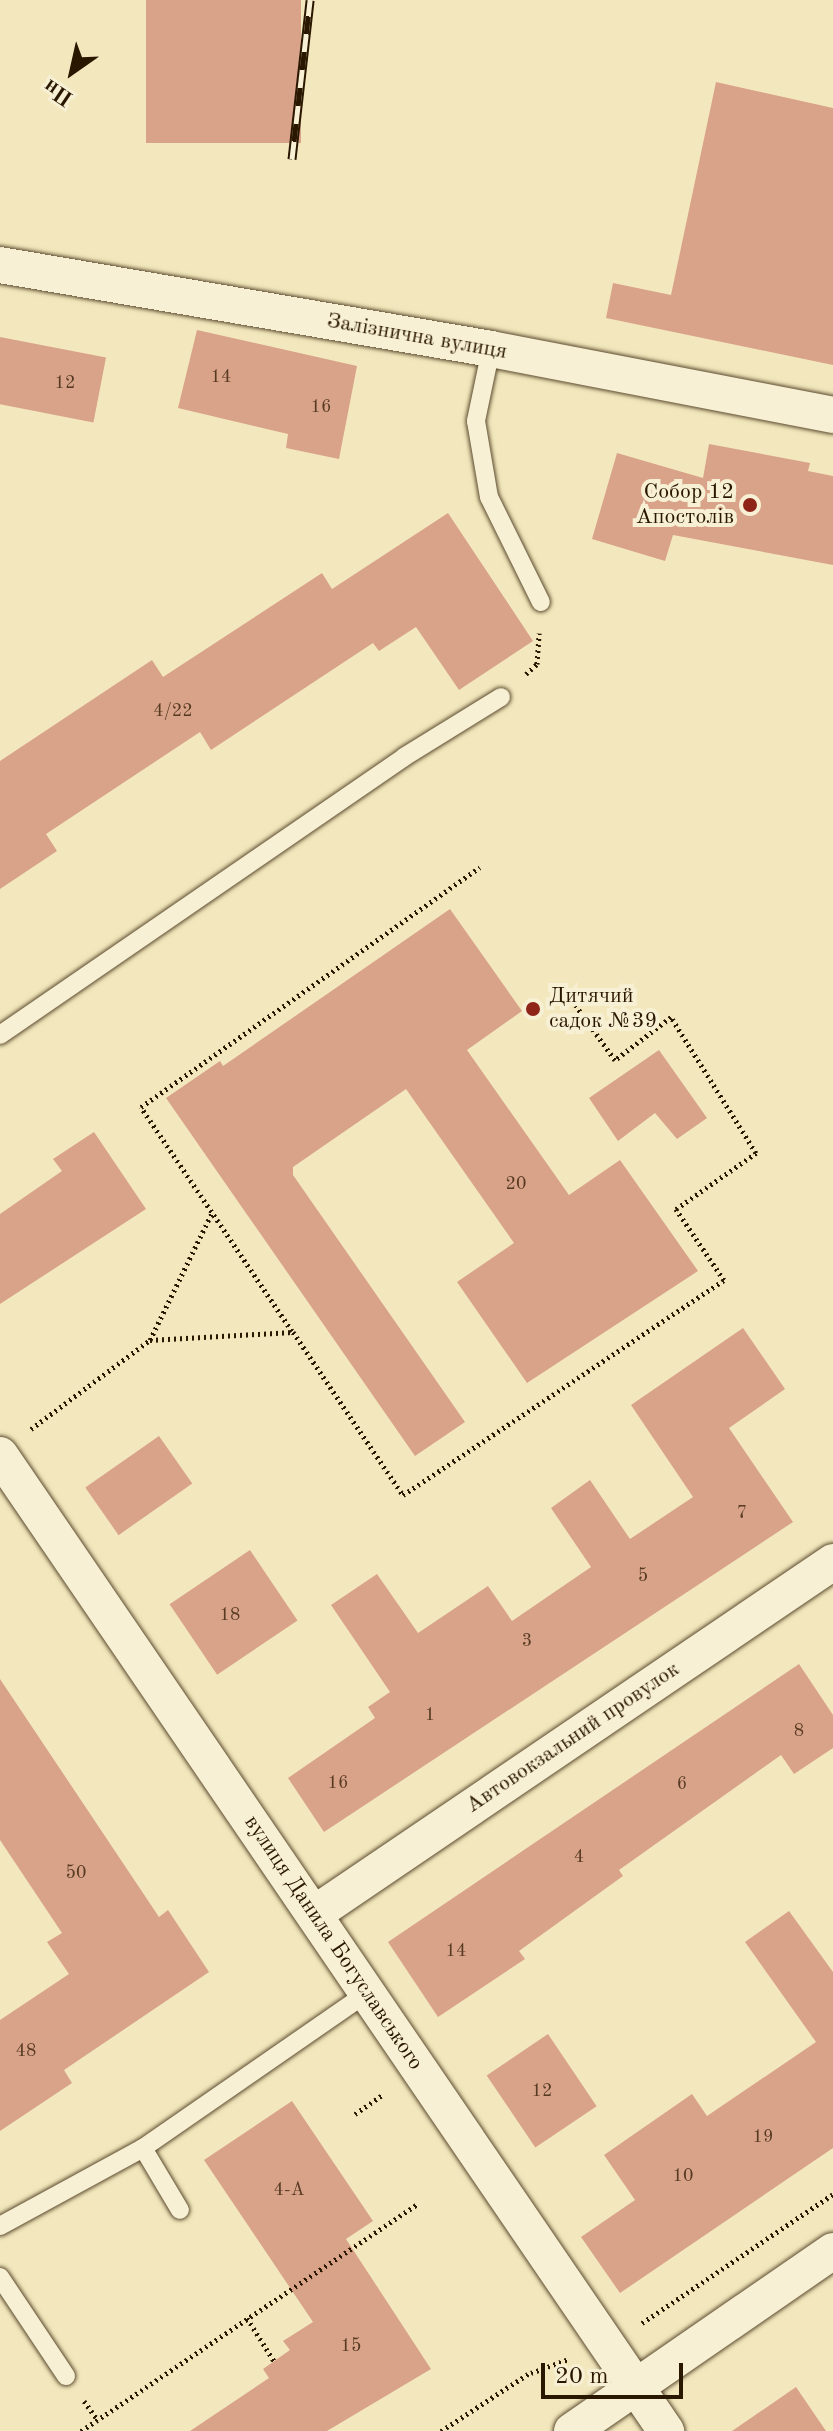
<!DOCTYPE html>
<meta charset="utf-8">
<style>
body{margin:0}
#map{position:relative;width:833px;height:2431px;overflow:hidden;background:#f3e8bd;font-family:"Old Standard TT",serif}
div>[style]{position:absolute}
.building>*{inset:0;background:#d9a389;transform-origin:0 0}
.path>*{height:5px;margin-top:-2.5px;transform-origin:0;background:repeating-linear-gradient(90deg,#2a1700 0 2px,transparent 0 6px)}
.roads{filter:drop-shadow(0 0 2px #5c4b2f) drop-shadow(0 0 2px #5c4b2f)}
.lane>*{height:18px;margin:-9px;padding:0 9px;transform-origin:9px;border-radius:9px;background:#f7f0d4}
.street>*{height:36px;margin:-18px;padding:0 18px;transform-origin:18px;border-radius:18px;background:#f7f0d4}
.rail>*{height:9px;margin-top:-4.5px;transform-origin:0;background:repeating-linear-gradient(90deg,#f7f0d4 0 18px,#2a1700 0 36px);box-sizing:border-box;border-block:2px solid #2a1700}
.dots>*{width:22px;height:22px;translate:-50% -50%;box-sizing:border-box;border:4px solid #f7f0d4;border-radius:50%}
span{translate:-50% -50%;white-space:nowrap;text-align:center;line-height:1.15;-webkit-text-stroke:8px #f7f0d4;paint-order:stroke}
.number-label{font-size:18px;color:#563a22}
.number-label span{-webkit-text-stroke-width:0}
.street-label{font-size:22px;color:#2a1700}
.poi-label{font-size:22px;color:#2a1700}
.right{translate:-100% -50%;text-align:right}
.left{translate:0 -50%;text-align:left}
.north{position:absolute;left:32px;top:32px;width:80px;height:80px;-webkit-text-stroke:6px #f7f0d4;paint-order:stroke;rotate:214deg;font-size:22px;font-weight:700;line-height:32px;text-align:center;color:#2a1700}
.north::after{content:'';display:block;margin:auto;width:28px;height:36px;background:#2a1700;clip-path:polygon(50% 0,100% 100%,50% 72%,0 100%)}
.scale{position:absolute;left:541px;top:2363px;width:142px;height:36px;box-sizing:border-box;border:4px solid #2a1700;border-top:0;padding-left:10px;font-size:24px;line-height:28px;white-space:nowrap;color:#2a1700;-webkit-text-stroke:6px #f7f0d4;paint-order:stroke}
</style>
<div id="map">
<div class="building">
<i style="left:146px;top:0;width:155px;height:143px"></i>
<i style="clip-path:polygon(716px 82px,833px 108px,833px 365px,606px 318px,613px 283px,671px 295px)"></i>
<i style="clip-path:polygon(197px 330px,357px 366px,339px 459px,286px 448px,288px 434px,178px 408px)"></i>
<i style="left:0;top:337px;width:108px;height:66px;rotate:11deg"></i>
<i style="clip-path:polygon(709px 444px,810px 463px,808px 471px,833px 476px,833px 565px,673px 535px,665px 561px,592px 539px,617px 453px,703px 478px)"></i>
<i style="clip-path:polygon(448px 513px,533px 641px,459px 690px,416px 627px,379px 651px,373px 643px,211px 750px,200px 732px,46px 834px,57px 851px,0 889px,0 761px,152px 660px,163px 677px,322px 573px,332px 589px)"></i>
<i style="clip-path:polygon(450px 909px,522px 1011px,467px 1050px,569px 1195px,620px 1160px,698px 1271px,527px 1383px,457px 1282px,514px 1243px,406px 1089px,293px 1167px,293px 1175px,465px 1422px,415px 1456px,166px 1098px,220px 1061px,223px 1066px)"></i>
<i style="clip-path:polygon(659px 1050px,707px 1118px,677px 1139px,655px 1113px,618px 1141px,589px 1098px)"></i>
<i style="clip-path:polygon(94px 1132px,146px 1209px,0 1304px,0 1214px,62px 1171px,53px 1159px)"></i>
<i style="clip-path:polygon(743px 1328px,785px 1389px,729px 1428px,793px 1522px,324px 1832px,288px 1778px,375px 1718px,368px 1707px,390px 1692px,331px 1605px,377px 1574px,418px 1633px,488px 1586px,512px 1621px,591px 1567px,551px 1508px,590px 1480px,630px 1539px,693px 1497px,631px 1405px)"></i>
<i style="left:159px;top:1436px;width:58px;height:90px;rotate:55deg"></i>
<i style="left:250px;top:1550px;width:85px;height:97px;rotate:56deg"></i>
<i style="clip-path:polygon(799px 1664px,833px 1715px,833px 1748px,794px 1774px,781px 1755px,619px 1870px,623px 1876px,519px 1951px,525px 1959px,438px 2017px,388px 1942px)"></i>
<i style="clip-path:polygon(0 1679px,159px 1917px,168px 1910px,209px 1972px,64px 2070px,72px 2083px,0 2131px,0 2020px,69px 1974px,47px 1942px,62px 1933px,0 1840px)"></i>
<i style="clip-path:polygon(789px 1911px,833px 1972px,833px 2148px,620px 2293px,581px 2237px,635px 2200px,604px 2155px,692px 2094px,707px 2116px,816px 2042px,745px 1942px)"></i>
<i style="left:548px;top:2034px;width:87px;height:74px;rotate:56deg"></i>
<i style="clip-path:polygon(292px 2101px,373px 2221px,346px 2239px,431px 2369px,327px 2431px,190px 2431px,269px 2378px,263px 2369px,290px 2350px,283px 2341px,313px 2322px,204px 2160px)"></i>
<i style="clip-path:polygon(796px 2387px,826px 2431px,732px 2431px)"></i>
</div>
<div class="path">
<i style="left:526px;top:674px;width:15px;rotate:-42deg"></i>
<i style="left:537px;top:664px;width:31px;rotate:-86deg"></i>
<i style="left:292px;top:1331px;width:270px;rotate:-124deg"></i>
<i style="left:141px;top:1107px;width:415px;rotate:-35.3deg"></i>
<i style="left:150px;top:1340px;width:141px;rotate:-64deg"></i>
<i style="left:31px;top:1429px;width:149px;rotate:-36.8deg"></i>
<i style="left:150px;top:1340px;width:143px;rotate:-3.2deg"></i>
<i style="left:293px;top:1332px;width:197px;rotate:56deg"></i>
<i style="left:403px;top:1495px;width:386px;rotate:-33.8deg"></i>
<i style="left:724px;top:1280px;width:86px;rotate:-124.1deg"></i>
<i style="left:676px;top:1209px;width:98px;rotate:-35deg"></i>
<i style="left:756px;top:1153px;width:160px;rotate:-122deg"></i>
<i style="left:671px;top:1017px;width:71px;rotate:142.5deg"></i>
<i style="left:615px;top:1060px;width:67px;rotate:-125.8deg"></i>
<i style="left:355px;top:2114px;width:35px;rotate:-35deg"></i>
<i style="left:247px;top:2318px;width:51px;rotate:57.9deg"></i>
<i style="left:642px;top:2323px;width:230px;rotate:-34deg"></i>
<i style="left:531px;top:2373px;width:40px;rotate:-20.2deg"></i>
<i style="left:84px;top:2401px;width:24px;rotate:54deg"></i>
<i style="left:81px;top:2431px;width:406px;rotate:-34deg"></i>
<i style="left:441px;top:2431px;width:108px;rotate:-33.2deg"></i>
</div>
<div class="roads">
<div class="lane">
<i style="left:491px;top:349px;width:74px;rotate:101.8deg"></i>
<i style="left:476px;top:421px;width:77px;rotate:80.3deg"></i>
<i style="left:489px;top:497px;width:117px;rotate:63.7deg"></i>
<i style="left:0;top:1035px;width:490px;rotate:-34.5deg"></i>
<i style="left:404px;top:757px;width:114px;rotate:-31.7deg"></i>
<i style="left:143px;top:2148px;width:72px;rotate:59.2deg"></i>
<i style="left:0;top:2226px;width:163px;rotate:-28.6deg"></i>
<i style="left:143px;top:2148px;width:272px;rotate:-34.7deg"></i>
<i style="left:0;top:2277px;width:119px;rotate:56.3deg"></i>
</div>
<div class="street">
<i style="left:0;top:265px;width:498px;rotate:9.7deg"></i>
<i style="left:491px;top:349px;width:348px;rotate:10.9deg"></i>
<i style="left:0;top:1455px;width:1182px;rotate:55.69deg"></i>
<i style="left:314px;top:1914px;width:627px;rotate:-34.15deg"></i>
<i style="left:572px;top:2431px;width:317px;rotate:-34.6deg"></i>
</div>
</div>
<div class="rail">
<i style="left:292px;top:159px;width:160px;rotate:-83.5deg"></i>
</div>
<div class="dots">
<i style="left:750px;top:505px;background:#8f2418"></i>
<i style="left:533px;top:1009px;background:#8f2418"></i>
</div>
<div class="number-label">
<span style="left:221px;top:377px">14</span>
<span style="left:65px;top:383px">12</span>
<span style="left:321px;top:407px">16</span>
<span style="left:173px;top:711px">4/22</span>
<span style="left:516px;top:1184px">20</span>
<span style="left:742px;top:1513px">7</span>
<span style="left:643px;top:1576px">5</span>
<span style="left:230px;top:1615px">18</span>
<span style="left:527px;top:1641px">3</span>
<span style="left:430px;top:1715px">1</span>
<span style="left:799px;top:1731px">8</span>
<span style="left:338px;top:1783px">16</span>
<span style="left:682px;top:1784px">6</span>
<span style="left:579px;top:1857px">4</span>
<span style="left:76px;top:1873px">50</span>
<span style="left:456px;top:1951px">14</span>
<span style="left:26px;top:2051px">48</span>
<span style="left:542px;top:2091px">12</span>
<span style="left:763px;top:2137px">19</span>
<span style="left:683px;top:2176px">10</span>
<span style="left:289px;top:2190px">4-А</span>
<span style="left:351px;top:2346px">15</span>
</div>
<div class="street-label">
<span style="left:417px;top:337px;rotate:10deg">Залізнична вулиця</span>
<span style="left:573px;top:1738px;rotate:-34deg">Автовокзальний провулок</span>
<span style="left:333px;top:1943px;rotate:56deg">вулиця Данила Богуславського</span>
</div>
<div class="poi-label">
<span class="right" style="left:734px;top:505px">Собор 12<br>Апостолів</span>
<span class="left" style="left:549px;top:1009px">Дитячий<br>садок №39</span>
</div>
<div class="north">Пн</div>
<div class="scale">20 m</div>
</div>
